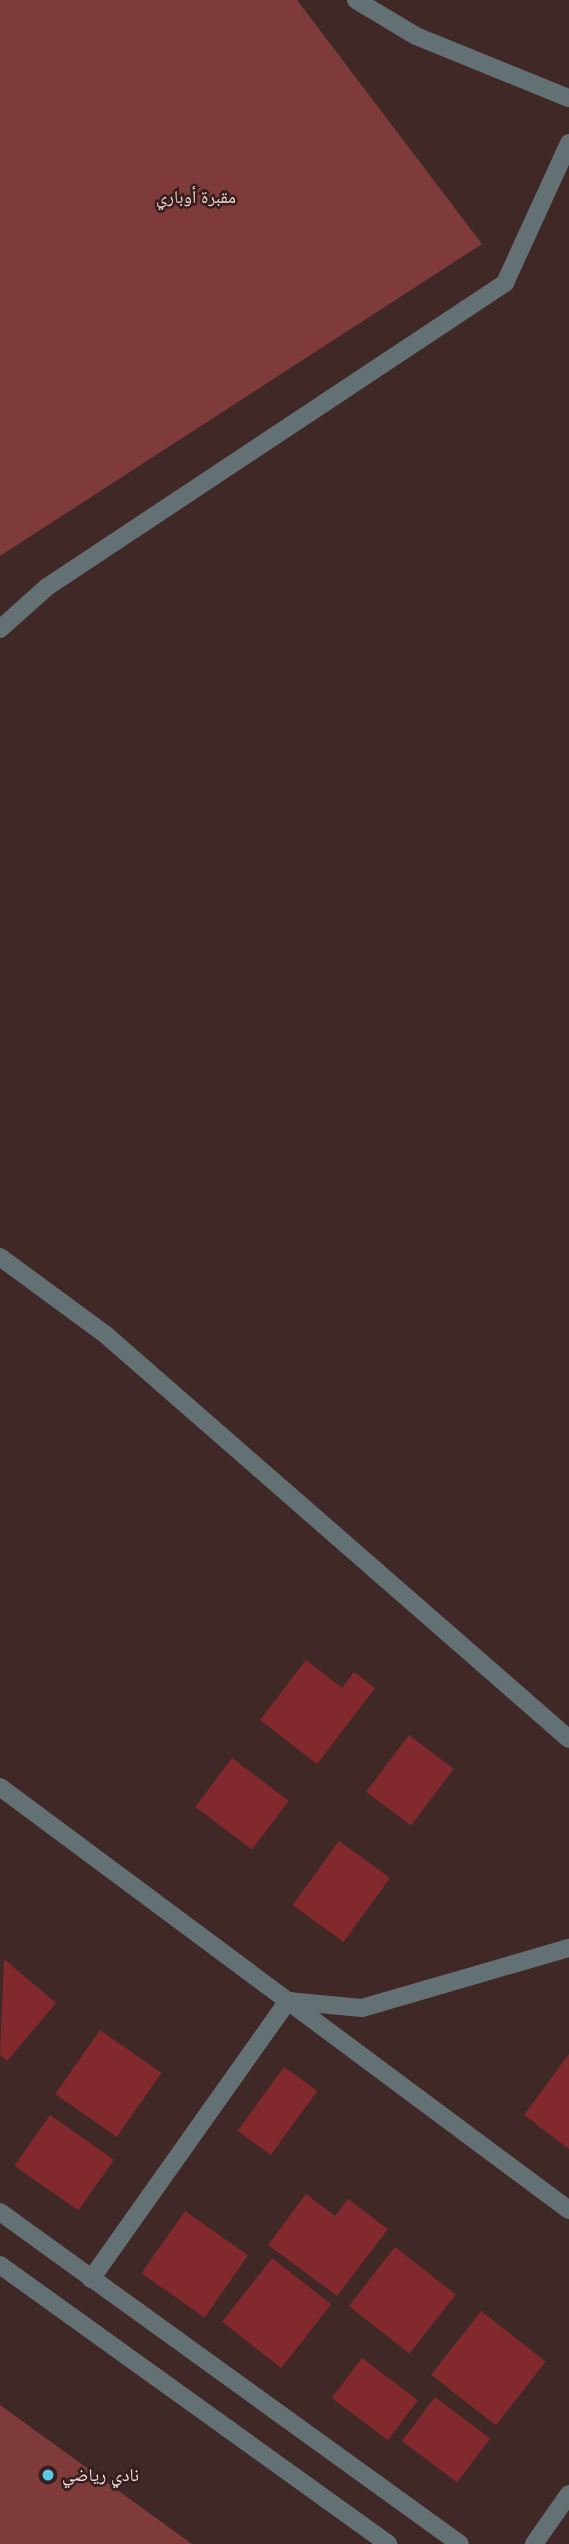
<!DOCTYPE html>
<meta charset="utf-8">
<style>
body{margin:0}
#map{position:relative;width:569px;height:2544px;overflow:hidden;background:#402827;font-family:Mulish,"Noto Naskh Arabic",sans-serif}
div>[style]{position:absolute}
.green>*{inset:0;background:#7f3a3a}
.building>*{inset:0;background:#82292d;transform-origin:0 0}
.street>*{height:18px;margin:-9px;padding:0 9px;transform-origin:9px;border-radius:9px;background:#647174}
.dots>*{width:19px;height:19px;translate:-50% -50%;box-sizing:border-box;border:4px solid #351e1d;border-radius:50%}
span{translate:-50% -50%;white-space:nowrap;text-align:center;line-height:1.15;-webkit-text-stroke:5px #351e1d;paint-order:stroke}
.park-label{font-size:18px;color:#edd2d0}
.poi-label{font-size:18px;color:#f3e3e2}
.left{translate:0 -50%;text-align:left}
</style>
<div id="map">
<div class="green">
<i style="clip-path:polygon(0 0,297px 0,482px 244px,0 556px)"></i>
<i style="clip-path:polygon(0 2405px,192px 2544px,0 2544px)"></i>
</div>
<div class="building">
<i style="clip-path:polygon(306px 1660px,342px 1688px,354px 1672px,375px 1688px,317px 1764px,260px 1720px)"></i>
<i style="left:409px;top:1735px;width:56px;height:71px;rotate:37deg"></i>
<i style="left:232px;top:1758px;width:71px;height:61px;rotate:37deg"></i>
<i style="left:339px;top:1841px;width:63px;height:79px;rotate:36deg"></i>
<i style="clip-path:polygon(4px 1959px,56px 2003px,7px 2061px,0 2055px)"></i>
<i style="left:100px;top:2030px;width:75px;height:78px;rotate:35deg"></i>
<i style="clip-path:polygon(569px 2054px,569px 2149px,524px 2115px)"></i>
<i style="left:284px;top:2067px;width:41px;height:79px;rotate:36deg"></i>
<i style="left:50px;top:2115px;width:78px;height:62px;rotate:35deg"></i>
<i style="clip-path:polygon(306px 2194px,335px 2216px,348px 2199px,388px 2229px,337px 2296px,268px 2245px)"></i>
<i style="left:185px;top:2211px;width:77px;height:76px;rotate:35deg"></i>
<i style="left:395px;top:2247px;width:77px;height:75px;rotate:38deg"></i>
<i style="left:272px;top:2258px;width:75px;height:81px;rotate:38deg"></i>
<i style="left:481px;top:2311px;width:82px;height:81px;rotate:38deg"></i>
<i style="left:362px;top:2358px;width:70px;height:50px;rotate:37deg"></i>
<i style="left:435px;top:2397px;width:69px;height:55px;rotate:37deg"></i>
</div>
<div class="street">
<i style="left:356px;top:0;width:70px;rotate:31deg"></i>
<i style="left:416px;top:36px;width:165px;rotate:22.1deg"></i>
<i style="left:0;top:629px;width:63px;rotate:-41.8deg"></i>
<i style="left:47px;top:587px;width:550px;rotate:-33.57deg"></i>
<i style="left:505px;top:283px;width:154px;rotate:-65.4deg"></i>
<i style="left:0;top:1257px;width:132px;rotate:36.3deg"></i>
<i style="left:106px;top:1335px;width:614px;rotate:41.11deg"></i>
<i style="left:0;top:1787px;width:709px;rotate:36.63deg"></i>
<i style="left:0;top:2212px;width:567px;rotate:35.82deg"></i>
<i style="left:0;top:2265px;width:478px;rotate:35.7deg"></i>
<i style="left:91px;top:2279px;width:341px;rotate:-54.7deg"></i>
<i style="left:288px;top:2001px;width:74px;rotate:5.4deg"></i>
<i style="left:362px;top:2008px;width:216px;rotate:-16.2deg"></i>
<i style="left:534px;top:2544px;width:61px;rotate:-55deg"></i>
</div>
<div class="dots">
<i style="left:48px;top:2475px;background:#5ac8e5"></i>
</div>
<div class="park-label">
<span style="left:196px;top:197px">مقبرة أوباري</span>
</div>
<div class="poi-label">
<span class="left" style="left:62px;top:2475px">نادي رياضي</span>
</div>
</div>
